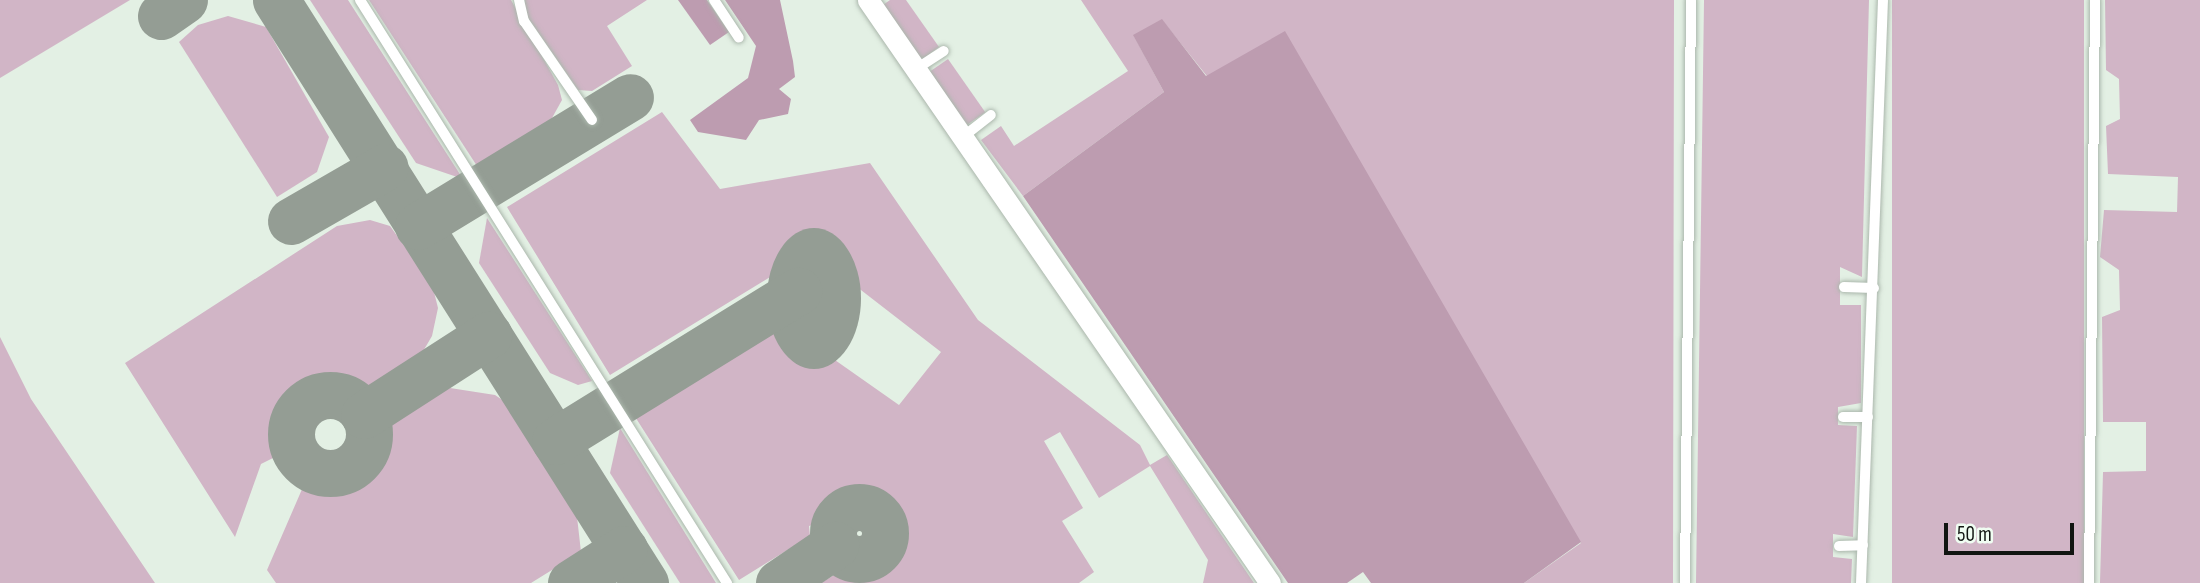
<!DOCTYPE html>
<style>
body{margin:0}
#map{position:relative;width:2200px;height:583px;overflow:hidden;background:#e3f0e4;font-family:"Sofia Sans Condensed",sans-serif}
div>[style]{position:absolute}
.green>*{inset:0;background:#d1b5c6;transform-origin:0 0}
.forest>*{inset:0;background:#bd9cb0}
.taxiway>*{height:47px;margin:-23.5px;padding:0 23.5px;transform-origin:23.5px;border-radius:23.5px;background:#949d94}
.taxiway>.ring{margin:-23.5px;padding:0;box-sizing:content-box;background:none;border:47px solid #949d94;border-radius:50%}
.roads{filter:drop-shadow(0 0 2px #abb7ac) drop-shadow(0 0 2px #abb7ac)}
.service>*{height:10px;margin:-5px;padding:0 5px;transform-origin:5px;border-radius:5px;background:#fff}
.minor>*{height:21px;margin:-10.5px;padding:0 10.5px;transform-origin:10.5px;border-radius:10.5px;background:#fff}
span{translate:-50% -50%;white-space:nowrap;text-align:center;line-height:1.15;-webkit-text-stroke:7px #f0fdf2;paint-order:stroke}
.scale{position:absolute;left:1944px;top:523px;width:130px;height:32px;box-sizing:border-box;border:4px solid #111511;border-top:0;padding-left:9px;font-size:21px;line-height:24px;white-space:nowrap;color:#111511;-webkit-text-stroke:5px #f0fdf2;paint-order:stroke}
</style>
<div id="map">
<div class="green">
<i style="clip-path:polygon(0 0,130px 0,0 78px)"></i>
<i style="clip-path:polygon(310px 0,348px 0,463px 179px,416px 163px)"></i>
<i style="clip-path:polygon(369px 0,511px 0,558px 85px,562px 100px,552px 118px,491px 163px,477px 166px)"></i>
<i style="clip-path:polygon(525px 0,647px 0,607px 26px,632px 66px,592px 91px,578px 90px,524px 12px)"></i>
<i style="clip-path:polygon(890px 0,906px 0,939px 47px,921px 60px,883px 5px)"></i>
<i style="clip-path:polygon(1081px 0,1674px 0,1673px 583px,1524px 583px,1581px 543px,1162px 20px,1134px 36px,1164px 92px,1023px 196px,981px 140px,1001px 126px,1014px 146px,1128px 71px)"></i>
<i style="clip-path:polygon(1704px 0,1869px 0,1862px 277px,1840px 267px,1840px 305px,1861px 305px,1861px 403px,1838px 407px,1838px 425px,1857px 426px,1853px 537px,1833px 534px,1833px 557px,1852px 559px,1851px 583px,1696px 583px)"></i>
<i style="left:1892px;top:0;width:192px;height:583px"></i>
<i style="clip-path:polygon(2105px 0,2200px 0,2200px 583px,2100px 583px,2103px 472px,2146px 471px,2146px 422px,2103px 422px,2102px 317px,2120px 310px,2119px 270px,2100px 257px,2104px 210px,2177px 212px,2178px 177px,2108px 174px,2106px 126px,2120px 119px,2119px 79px,2106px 70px)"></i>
<i style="clip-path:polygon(228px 16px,266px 27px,329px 137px,317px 172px,277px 197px,179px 42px,198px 25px)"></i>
<i style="left:948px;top:59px;width:65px;height:22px;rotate:55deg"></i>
<i style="clip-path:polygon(662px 112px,720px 189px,870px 163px,978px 320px,1140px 445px,1150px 465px,1167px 455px,1254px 583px,1203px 583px,1208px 560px,1150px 466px,1099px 498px,1060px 432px,1044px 441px,1083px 508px,1062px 521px,1094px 572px,1079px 583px,821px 583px,839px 572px,860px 575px,889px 559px,901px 521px,890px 504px,860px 494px,826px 508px,819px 523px,809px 526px,810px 536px,739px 580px,632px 412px,778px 320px,899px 405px,941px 352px,848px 280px,843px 253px,818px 239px,799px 243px,780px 271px,610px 375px,507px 207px)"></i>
<i style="clip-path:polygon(487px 218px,592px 381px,578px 385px,550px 373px,479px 263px)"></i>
<i style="clip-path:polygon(370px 220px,390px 226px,432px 284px,438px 308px,432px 336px,415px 365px,362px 398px,329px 386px,290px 401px,275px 428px,283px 453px,261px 464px,235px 537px,125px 363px,337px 226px)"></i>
<i style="clip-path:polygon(0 337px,31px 399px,155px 583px,0 583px)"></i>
<i style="clip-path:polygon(450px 388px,495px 395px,516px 409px,576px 508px,581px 552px,531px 583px,276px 583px,267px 570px,306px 480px,326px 486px,347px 478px,377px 449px,377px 429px,420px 399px)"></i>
<i style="clip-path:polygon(620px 428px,716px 583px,680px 583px,610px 473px)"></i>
</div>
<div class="forest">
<i style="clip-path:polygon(678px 0,707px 0,729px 32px,710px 45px)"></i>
<i style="clip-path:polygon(725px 0,780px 0,793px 61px,795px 77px,779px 89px,791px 99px,788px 114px,759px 120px,746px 140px,698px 132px,690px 120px,748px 78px,756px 46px)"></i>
<i style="clip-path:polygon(1162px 19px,1206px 76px,1285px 31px,1581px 542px,1524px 583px,1371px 583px,1363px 572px,1347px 583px,1288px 583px,1023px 196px,1164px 92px,1133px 35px)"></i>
</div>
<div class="taxiway">
<i style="left:276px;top:0;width:690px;rotate:57.67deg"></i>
<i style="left:161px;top:16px;width:28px;rotate:-35deg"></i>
<i style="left:291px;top:221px;width:108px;rotate:-29.9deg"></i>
<i style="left:418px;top:226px;width:248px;rotate:-31.3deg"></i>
<i class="ring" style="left:790px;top:251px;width:-1px;height:-1px"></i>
<i class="ring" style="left:291px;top:395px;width:31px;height:31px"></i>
<i style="left:364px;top:415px;width:148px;rotate:-32.8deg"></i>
<i style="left:555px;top:441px;width:286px;rotate:-31.7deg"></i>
<i class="ring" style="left:833px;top:507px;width:5px;height:5px"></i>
<i style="left:571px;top:583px;width:63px;rotate:-32.7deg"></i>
<i style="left:779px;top:583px;width:68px;rotate:-34.2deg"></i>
</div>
<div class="roads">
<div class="service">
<i style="left:360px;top:0;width:689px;rotate:57.81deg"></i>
<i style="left:519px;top:0;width:22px;rotate:77deg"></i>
<i style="left:524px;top:21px;width:120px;rotate:55.5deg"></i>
<i style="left:714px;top:0;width:45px;rotate:56.7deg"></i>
<i style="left:916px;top:69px;width:33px;rotate:-33deg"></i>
<i style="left:964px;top:136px;width:34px;rotate:-38deg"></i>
<i style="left:1844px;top:287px;width:30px;rotate:2deg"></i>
<i style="left:1843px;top:417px;width:25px"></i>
<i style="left:1839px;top:546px;width:24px;rotate:-2deg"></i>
<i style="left:1685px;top:583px;width:583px;rotate:-89.41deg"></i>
<i style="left:1861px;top:583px;width:583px;rotate:-87.84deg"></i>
<i style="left:2089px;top:583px;width:583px;rotate:-89.41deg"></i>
</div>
<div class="minor">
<i style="left:868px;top:0;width:708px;rotate:55.41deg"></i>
</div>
</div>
<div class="scale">50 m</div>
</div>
